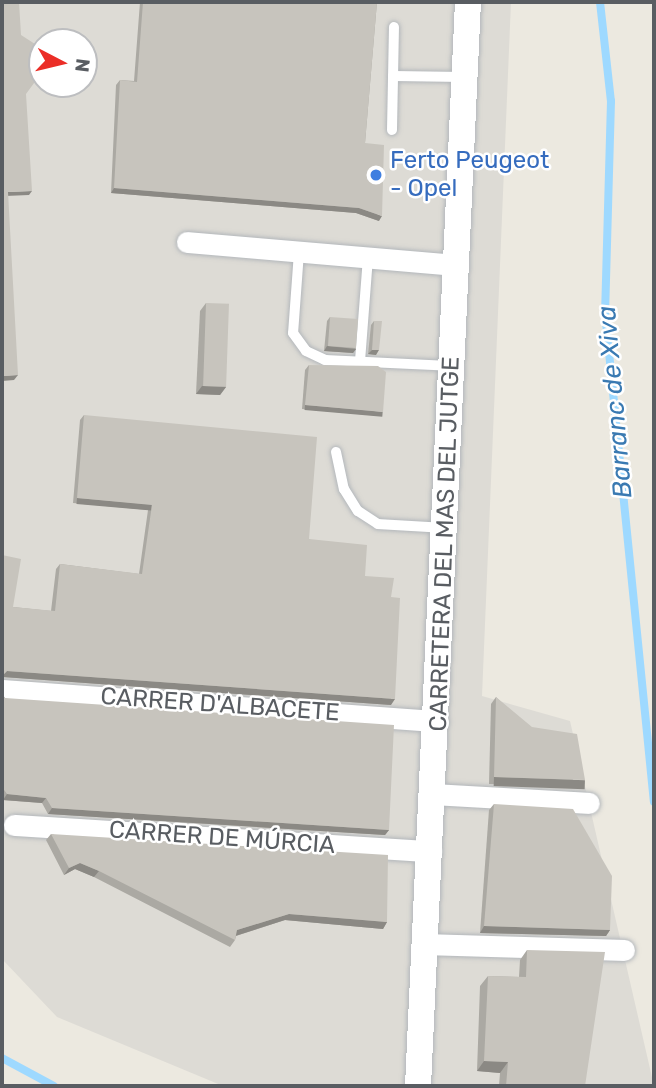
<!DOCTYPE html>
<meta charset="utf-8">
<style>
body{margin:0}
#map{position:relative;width:656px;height:1088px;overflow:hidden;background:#ece9e0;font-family:Rubik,sans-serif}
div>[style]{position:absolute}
.industrial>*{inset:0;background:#dddbd5}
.stream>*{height:8px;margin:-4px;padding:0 4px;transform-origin:4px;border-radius:4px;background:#9ed9ff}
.roads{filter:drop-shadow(0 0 2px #b3b7bb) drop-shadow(0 0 2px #b3b7bb)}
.service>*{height:10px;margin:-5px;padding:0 5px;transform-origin:5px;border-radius:5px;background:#fff}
.minor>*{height:21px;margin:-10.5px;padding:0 10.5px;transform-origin:10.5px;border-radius:10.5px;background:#fff}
.tertiary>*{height:26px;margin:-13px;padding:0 13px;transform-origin:13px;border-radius:13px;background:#fff}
.wall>*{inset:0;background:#aba9a3}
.shaded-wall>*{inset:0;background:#8b8984;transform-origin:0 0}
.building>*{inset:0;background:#c7c4bd;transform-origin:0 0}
.dots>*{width:19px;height:19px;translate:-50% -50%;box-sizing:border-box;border:4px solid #fff;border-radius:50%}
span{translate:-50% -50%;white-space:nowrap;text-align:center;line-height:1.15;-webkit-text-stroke:5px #fff;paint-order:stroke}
.shop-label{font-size:24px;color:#366cbe}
.left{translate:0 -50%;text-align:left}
.street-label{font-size:24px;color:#595d62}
.water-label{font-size:26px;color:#3a7ab2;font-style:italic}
.frame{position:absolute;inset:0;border:4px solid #595d62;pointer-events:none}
.north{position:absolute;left:28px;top:28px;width:70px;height:70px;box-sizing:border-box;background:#fff;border:2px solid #bdbec0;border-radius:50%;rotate:97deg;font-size:19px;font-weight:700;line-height:28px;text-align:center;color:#595d62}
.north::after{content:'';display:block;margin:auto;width:24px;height:32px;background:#eb2e27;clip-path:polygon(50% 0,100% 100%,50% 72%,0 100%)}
</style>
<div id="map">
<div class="industrial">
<i style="clip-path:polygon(evenodd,2px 2px,511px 2px,482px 696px,570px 721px,654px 1086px,223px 1086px,57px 1017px,2px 959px,2px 2px,42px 42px,84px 42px,84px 84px,42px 84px,42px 42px)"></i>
</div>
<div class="stream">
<i style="left:600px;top:2px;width:100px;rotate:83.7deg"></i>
<i style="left:611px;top:101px;width:211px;rotate:91.6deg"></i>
<i style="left:605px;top:312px;width:492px;rotate:84.3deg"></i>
<i style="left:2px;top:1058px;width:59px;rotate:28.3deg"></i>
</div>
<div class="roads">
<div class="service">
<i style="left:393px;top:76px;width:71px;rotate:0.8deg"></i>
<i style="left:392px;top:130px;width:103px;rotate:-88.9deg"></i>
<i style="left:299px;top:252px;width:81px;rotate:94.2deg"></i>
<i style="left:293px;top:333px;width:22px;rotate:54deg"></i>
<i style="left:306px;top:351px;width:21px;rotate:25deg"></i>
<i style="left:325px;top:360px;width:125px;rotate:2.7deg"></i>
<i style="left:360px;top:361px;width:103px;rotate:-85.6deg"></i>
<i style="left:336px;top:452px;width:38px;rotate:78deg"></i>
<i style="left:344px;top:489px;width:26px;rotate:58deg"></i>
<i style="left:358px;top:511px;width:24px;rotate:33deg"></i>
<i style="left:378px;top:524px;width:67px;rotate:3.4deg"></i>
</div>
<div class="minor">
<i style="left:187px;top:242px;width:271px;rotate:4.9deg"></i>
<i style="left:2px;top:690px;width:437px;rotate:4.1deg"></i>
<i style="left:434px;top:794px;width:155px;rotate:3.3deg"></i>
<i style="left:14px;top:825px;width:418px;rotate:3.6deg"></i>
<i style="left:425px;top:944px;width:199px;rotate:1.7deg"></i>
</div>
<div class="tertiary">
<i style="left:418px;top:1086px;width:1085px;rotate:-87.36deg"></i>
</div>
</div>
<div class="wall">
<i style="clip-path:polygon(140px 2px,377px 2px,365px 143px,379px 221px,356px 213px,111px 193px,116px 85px,120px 80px,134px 81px)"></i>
<i style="clip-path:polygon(206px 303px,226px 387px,220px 395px,196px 394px,200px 311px)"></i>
<i style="clip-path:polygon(330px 317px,356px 349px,353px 353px,324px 351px,327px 321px)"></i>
<i style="clip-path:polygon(374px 321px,376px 355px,368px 354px,371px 325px)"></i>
<i style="clip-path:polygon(309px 365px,380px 416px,302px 409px,305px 370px)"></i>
<i style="clip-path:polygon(84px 415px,309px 539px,365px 576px,391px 597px,391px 705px,3px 677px,2px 678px,2px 555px,13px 607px,51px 611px,56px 569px,60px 564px,139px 574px,148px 510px,73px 503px,80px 420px)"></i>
<i style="clip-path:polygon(2px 694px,5px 698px,389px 830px,385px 835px,48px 814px,42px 803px,3px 800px,2px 798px)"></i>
<i style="clip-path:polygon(496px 697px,580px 787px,489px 784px,491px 704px)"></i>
<i style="clip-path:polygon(494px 804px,610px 930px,606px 936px,480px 933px,489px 810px)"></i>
<i style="clip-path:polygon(51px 834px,387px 922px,383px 929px,285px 920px,236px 936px,235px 940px,230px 947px,94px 877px,75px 869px,64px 875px,46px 840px)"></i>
<i style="clip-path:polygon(527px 950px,585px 1086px,499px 1086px,500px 1073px,477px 1071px,480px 986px,488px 976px,519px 977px,520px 960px)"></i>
</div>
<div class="shaded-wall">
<i style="clip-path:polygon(114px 188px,359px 208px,382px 216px,379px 221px,356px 213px,111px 193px)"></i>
<i style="clip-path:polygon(32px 191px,29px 195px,5px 196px,8px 192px)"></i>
<i style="clip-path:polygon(327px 346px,356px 349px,353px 353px,324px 351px)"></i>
<i style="clip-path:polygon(372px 350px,379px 350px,376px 355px,368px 354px)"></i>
<i style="clip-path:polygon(18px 375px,14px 380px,2px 381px,2px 376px)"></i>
<i style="clip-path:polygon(202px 386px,226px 387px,220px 395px,196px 394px)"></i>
<i style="left:305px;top:405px;width:78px;height:5px;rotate:5deg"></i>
<i style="left:77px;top:498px;width:75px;height:6px;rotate:5deg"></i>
<i style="clip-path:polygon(7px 671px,395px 699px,391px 705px,3px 677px,2px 678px,2px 676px)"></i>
<i style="left:494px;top:777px;width:91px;height:9px;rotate:2deg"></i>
<i style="clip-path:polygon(7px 794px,46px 798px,42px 803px,3px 800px)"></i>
<i style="clip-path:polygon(52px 808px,389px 830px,385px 835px,48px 814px)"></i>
<i style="clip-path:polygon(80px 863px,99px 871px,94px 877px,75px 869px,64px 875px,69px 868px)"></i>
<i style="clip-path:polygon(289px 914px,387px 922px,383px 929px,285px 920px,232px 937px,237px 930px)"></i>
<i style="clip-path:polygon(484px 926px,610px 930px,606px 936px,480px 933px)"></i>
<i style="clip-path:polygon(484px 1061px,508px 1062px,500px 1073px,477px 1071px)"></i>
</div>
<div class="building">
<i style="clip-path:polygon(2px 2px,19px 2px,21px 35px,35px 44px,37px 79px,26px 94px,32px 191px,8px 192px,18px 375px,2px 376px)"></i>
<i style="clip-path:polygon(143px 2px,377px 2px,365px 143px,384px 145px,382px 216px,359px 208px,114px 188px,120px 80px,137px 82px)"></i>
<i style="left:206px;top:303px;width:23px;height:83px;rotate:2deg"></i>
<i style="left:330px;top:317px;width:28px;height:29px;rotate:4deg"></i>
<i style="clip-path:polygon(374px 321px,382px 321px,379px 350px,372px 350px)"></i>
<i style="clip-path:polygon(309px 365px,378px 366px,386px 372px,383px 412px,305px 405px)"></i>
<i style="clip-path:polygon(84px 415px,317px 437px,309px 539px,367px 545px,365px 576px,394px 578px,391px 597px,400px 598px,395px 699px,7px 671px,2px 676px,2px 555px,21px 559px,13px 607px,55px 611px,60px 564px,142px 574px,152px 505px,77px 498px)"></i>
<i style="clip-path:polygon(2px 694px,5px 698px,394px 725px,389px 830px,52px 808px,46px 798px,7px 794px,2px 787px)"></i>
<i style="clip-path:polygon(496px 697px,532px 727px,577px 734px,585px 780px,494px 777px)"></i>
<i style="clip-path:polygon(494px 804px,573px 809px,612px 876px,610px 930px,484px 926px)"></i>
<i style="clip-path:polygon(51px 834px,388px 855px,387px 922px,289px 914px,237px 930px,235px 940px,99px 871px,80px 863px,69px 868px)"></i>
<i style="clip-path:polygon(527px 950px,605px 952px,585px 1086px,506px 1086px,508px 1062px,484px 1061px,488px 976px,526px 977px)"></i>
</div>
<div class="dots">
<i style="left:376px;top:175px;background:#3f7fe0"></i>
</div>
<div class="shop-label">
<span class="left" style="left:390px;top:175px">Ferto Peugeot<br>- Opel</span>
</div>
<div class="street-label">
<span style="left:445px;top:544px;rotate:-88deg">CARRETERA DEL MAS DEL JUTGE</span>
<span style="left:220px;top:705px;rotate:4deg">CARRER D'ALBACETE</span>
<span style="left:222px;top:838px;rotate:4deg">CARRER DE MÚRCIA</span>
</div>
<div class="water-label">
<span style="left:615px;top:402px;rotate:-95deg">Barranc de Xiva</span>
</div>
<div class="frame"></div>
<div class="north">N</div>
</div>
